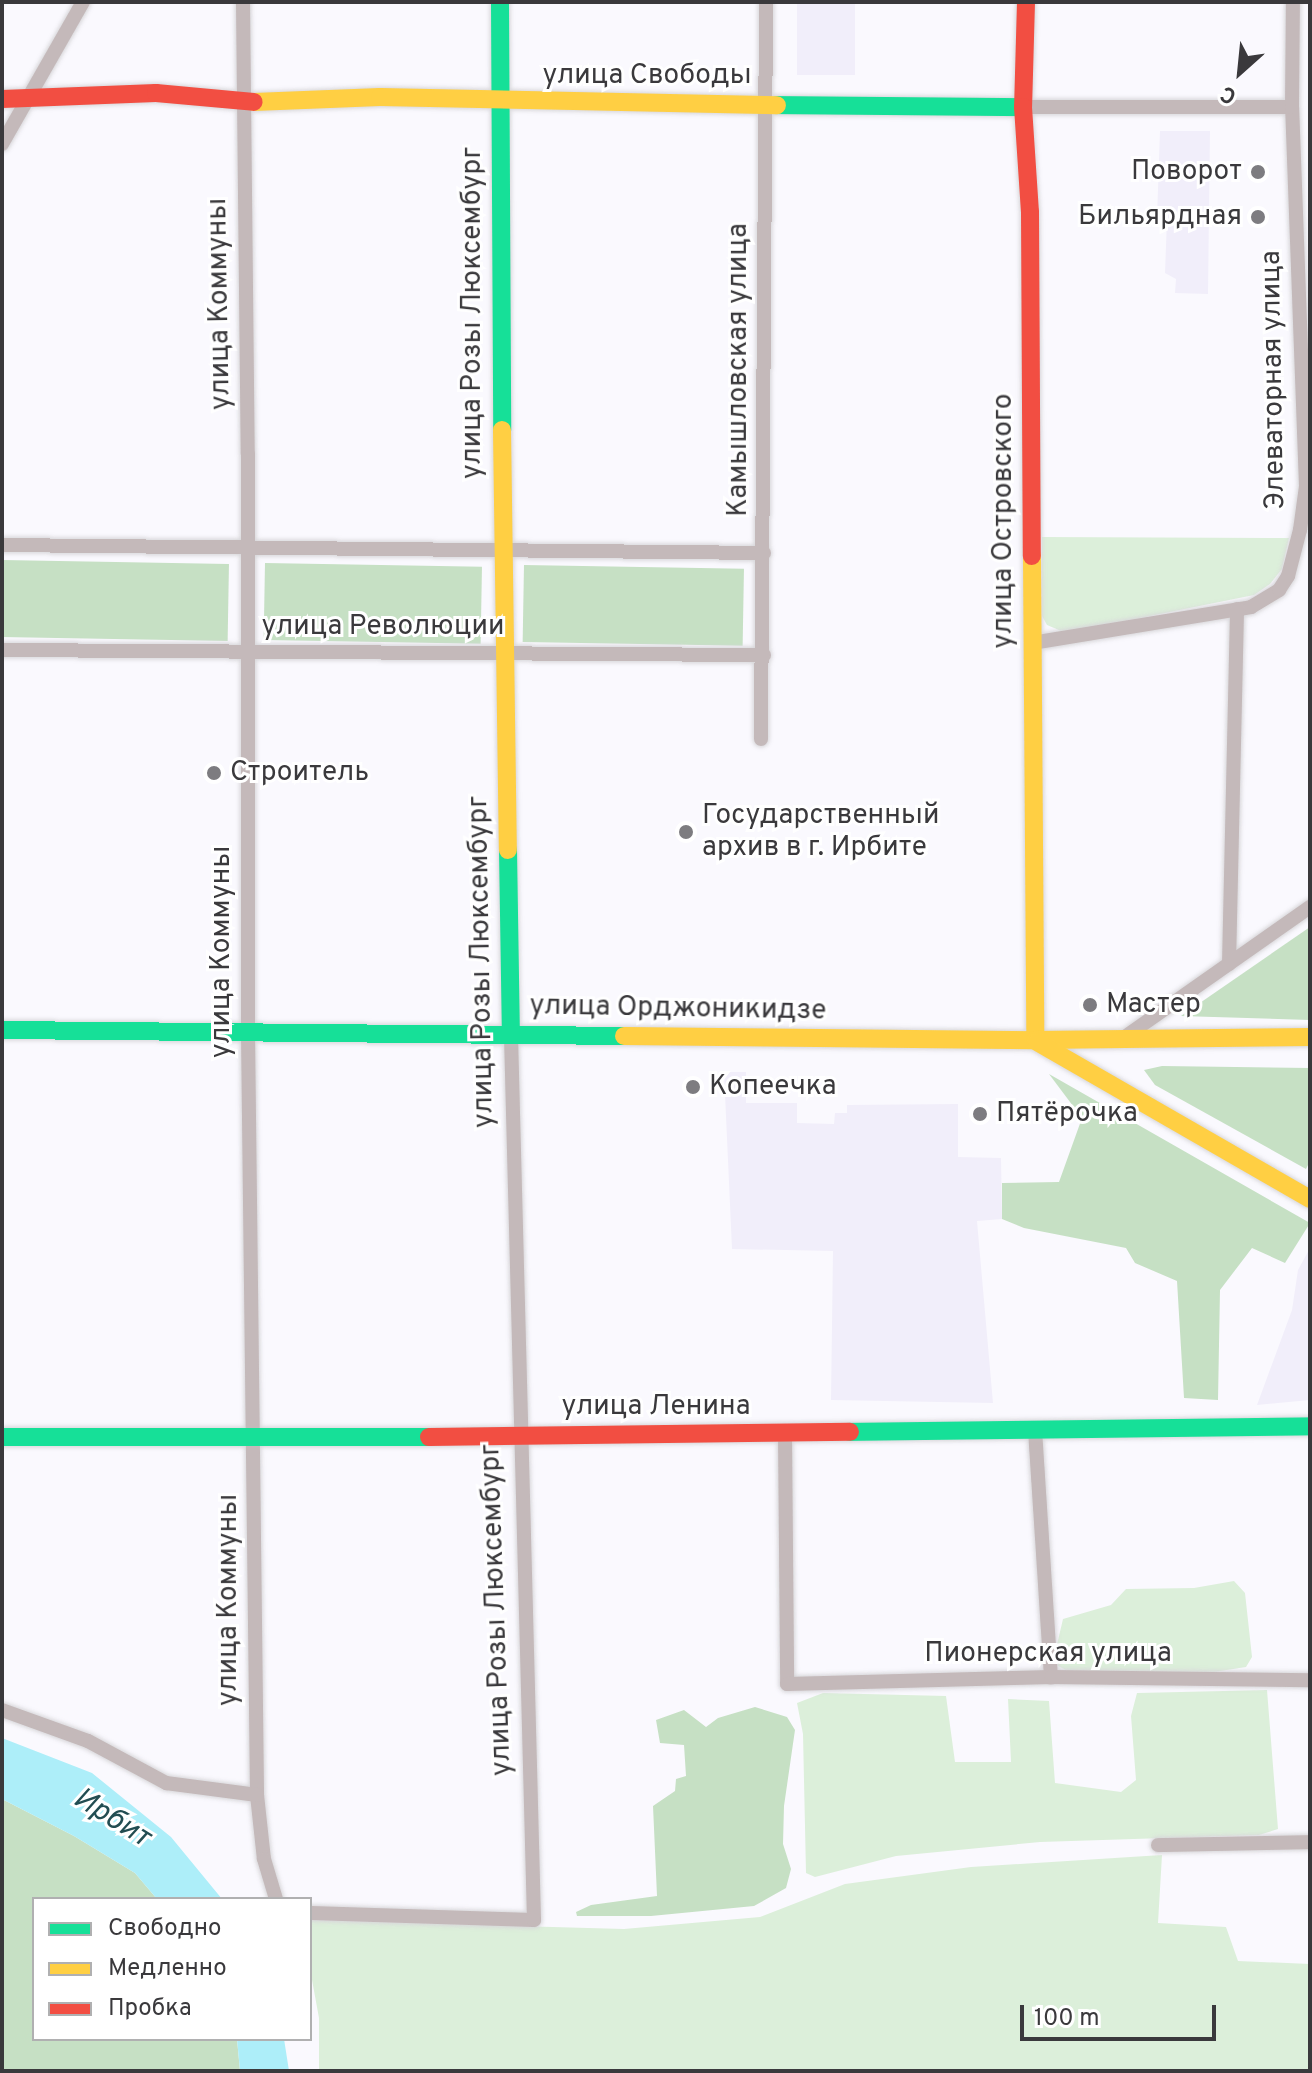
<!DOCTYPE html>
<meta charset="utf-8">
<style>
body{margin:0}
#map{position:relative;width:1312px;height:2073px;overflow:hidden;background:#faf9fe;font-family:Overpass,sans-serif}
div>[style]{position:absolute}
.industrial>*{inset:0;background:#f1eefa;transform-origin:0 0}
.green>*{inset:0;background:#dcefda}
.forest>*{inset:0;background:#c6e0c4;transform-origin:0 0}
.water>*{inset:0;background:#adeef9}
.roads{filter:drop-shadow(0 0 2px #d8d7da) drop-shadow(0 0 2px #d8d7da)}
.street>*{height:14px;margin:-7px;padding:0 7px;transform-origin:7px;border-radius:7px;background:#c4b9ba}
.fast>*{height:18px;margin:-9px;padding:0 9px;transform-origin:9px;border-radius:9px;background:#16e098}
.slow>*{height:18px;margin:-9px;padding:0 9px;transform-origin:9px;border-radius:9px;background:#ffcf43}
.jam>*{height:18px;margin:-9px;padding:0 9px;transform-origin:9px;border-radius:9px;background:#f24e42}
.dots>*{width:22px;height:22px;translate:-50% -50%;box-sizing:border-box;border:4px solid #fff;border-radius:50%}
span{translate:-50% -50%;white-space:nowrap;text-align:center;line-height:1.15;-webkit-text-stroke:6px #fff;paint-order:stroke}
.street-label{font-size:28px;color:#3a393c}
.poi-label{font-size:28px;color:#3a393c}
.right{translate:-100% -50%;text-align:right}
.left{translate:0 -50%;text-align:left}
.water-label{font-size:30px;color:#224d52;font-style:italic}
.frame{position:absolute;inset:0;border:4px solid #3a393c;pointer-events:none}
.legend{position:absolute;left:32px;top:1897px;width:280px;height:144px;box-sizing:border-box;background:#fff;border:2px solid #b0b0b1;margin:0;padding:10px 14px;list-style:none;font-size:24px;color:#3a393c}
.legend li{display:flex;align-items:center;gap:16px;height:40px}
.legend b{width:40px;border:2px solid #b0b0b1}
.north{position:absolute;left:1200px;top:32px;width:80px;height:80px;-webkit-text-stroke:6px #fff;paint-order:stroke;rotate:207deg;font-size:22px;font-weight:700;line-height:32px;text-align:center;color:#3a393c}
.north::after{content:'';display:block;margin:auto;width:28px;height:36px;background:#3a393c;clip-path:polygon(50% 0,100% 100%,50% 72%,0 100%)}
.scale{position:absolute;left:1020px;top:2005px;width:196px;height:36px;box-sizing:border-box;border:4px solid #3a393c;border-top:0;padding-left:10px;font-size:24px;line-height:28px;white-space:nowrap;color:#3a393c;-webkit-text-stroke:6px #fff;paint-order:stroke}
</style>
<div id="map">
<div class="industrial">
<i style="left:797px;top:2px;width:58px;height:73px"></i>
<i style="clip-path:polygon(1160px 131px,1210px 131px,1208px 294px,1175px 293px,1176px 279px,1165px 273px,1167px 219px,1157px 218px)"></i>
<i style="clip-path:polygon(724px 1072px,746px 1072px,746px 1103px,797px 1103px,797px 1123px,834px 1124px,835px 1113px,847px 1113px,847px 1105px,958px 1104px,958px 1157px,1001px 1158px,1002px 1219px,977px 1221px,993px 1403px,831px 1400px,833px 1251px,732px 1249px)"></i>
<i style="clip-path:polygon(1310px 1248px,1310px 1400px,1257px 1405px,1292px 1310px,1298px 1270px)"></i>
</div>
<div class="green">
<i style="clip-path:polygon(1042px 537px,1289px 538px,1282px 569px,1270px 584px,1254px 595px,1066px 633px,1047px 625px,1042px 616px)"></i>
<i style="clip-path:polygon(1234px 1581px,1245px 1593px,1252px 1657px,1246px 1667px,1214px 1672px,1070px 1672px,1058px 1666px,1055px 1653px,1063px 1619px,1111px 1605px,1126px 1589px,1194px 1588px)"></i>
<i style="clip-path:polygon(1267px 1690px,1278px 1829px,1259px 1835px,1040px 1842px,896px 1856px,815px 1877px,806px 1873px,803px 1734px,797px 1703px,823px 1693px,946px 1696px,955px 1762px,1011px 1762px,1008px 1699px,1049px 1701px,1055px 1783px,1121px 1792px,1136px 1780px,1131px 1716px,1137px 1693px)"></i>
<i style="clip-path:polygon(1162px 1855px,1158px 1923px,1226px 1927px,1238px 1961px,1310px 1964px,1310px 2071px,319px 2071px,319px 2018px,310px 1969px,310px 1920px,624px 1929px,760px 1917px,845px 1884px,971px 1867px)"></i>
</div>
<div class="forest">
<i style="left:2px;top:560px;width:227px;height:77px;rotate:1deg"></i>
<i style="left:265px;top:563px;width:217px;height:77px;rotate:1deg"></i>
<i style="left:524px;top:565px;width:220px;height:77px;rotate:1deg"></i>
<i style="clip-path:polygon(1310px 927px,1310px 1020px,1181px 1016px)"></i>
<i style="clip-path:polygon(1162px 1066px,1310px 1068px,1310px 1161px,1306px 1169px,1155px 1085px,1144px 1070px)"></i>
<i style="clip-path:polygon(1049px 1074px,1310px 1223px,1285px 1263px,1252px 1248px,1220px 1290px,1218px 1400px,1184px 1398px,1177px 1281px,1135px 1263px,1126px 1248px,1024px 1228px,1002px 1219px,1002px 1183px,1059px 1182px,1082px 1118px)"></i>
<i style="clip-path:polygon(755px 1707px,787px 1717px,795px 1730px,784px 1806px,783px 1844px,791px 1869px,786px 1888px,754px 1906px,651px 1916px,577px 1916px,576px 1912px,591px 1905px,657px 1896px,653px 1806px,675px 1791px,676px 1779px,686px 1776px,684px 1745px,660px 1743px,656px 1720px,684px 1710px,706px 1727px,718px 1718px)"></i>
<i style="clip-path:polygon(2px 1799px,74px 1836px,135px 1873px,157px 1899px,34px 1899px,34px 2039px,237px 2039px,240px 2071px,2px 2071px)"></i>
</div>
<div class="water">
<i style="clip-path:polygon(2px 1738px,92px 1773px,171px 1837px,222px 1899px,157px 1899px,135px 1873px,74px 1836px,2px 1799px)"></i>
<i style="clip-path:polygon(237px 2039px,284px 2039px,289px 2071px,240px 2071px)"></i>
</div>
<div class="roads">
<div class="street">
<i style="left:243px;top:2px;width:452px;rotate:89.4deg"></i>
<i style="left:248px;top:454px;width:579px;rotate:90deg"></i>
<i style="left:248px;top:1033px;width:762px;rotate:89.32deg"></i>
<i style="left:257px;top:1795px;width:64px;rotate:83.8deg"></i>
<i style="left:264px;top:1859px;width:42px;rotate:73.3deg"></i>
<i style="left:1023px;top:107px;width:269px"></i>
<i style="left:2px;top:144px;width:163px;rotate:-60.3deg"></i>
<i style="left:2px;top:545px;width:762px;rotate:0.6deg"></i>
<i style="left:1032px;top:643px;width:222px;rotate:-9.3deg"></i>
<i style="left:1251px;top:607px;width:33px;rotate:-31deg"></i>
<i style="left:1279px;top:590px;width:17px;rotate:-57deg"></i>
<i style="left:1288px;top:576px;width:48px;rotate:-75.4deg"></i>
<i style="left:1300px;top:530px;width:44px;rotate:-82.2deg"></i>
<i style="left:1306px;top:486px;width:379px;rotate:-92.1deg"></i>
<i style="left:1292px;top:107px;width:105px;rotate:-89.5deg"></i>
<i style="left:2px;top:650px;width:762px;rotate:0.38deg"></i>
<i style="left:761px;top:739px;width:737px;rotate:-89.61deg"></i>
<i style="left:1229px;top:964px;width:355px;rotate:-88.7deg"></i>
<i style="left:1122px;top:1039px;width:230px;rotate:-35.1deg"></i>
<i style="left:1035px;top:1430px;width:248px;rotate:86.3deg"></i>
<i style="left:785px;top:1434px;width:250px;rotate:89.5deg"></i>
<i style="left:787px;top:1684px;width:264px;rotate:-1.5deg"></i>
<i style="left:1051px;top:1677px;width:259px;rotate:0.7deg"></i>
<i style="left:2px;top:1710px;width:91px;rotate:19.8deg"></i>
<i style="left:88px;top:1741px;width:89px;rotate:28.3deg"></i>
<i style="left:166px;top:1783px;width:92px;rotate:7.5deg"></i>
<i style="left:1158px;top:1845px;width:152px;rotate:-1.1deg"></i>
<i style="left:310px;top:1913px;width:224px;rotate:1.8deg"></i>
<i style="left:534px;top:1920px;width:885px;rotate:-91.49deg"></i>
</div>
<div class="fast">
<i style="left:500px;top:2px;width:428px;rotate:89.7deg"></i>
<i style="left:777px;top:105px;width:246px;rotate:0.5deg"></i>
<i style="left:508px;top:850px;width:185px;rotate:89.1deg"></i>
<i style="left:2px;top:1030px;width:622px;rotate:0.55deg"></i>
<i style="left:850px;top:1432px;width:460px;rotate:-0.7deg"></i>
<i style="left:2px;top:1437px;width:427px"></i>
</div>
<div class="slow">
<i style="left:254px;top:102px;width:126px;rotate:-2.3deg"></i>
<i style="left:380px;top:97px;width:397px;rotate:1.2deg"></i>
<i style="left:502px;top:430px;width:420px;rotate:89.2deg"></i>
<i style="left:1032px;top:556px;width:484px;rotate:89.6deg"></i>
<i style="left:624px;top:1036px;width:411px;rotate:0.6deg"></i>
<i style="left:1035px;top:1040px;width:275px;rotate:-0.6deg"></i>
<i style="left:1037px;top:1042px;width:315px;rotate:29.9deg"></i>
</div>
<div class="jam">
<i style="left:1026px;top:2px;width:105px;rotate:91.6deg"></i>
<i style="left:1023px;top:107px;width:105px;rotate:86.2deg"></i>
<i style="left:1030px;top:212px;width:344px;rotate:89.7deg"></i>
<i style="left:2px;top:99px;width:154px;rotate:-2.2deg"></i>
<i style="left:156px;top:93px;width:98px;rotate:5.2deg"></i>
<i style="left:429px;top:1437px;width:421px;rotate:-0.7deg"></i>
</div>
</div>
<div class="dots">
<i style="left:1258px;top:172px;background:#7d7c80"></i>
<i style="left:1258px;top:217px;background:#7d7c80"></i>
<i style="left:214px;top:773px;background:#7d7c80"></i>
<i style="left:686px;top:832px;background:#7d7c80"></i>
<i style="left:1090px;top:1005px;background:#7d7c80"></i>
<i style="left:693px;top:1087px;background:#7d7c80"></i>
<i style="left:980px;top:1114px;background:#7d7c80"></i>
</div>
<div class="street-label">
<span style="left:647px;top:76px">улица Свободы</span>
<span style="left:220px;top:304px;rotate:-91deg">улица Коммуны</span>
<span style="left:473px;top:313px;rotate:-90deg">улица Розы Люксембург</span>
<span style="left:739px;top:370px;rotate:-90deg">Камышловская улица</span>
<span style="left:1274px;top:380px;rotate:-91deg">Элеваторная улица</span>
<span style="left:1004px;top:521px;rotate:-90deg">улица Островского</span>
<span style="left:383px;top:627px">улица Революции</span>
<span style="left:222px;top:952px;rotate:-90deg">улица Коммуны</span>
<span style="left:482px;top:962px;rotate:-91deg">улица Розы Люксембург</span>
<span style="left:678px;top:1009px;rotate:1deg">улица Орджоникидзе</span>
<span style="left:656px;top:1407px">улица Ленина</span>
<span style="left:229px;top:1600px;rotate:-90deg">улица Коммуны</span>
<span style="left:497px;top:1610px;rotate:-92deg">улица Розы Люксембург</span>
<span style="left:1048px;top:1654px">Пионерская улица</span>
</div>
<div class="poi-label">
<span class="right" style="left:1242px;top:172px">Поворот</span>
<span class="right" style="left:1242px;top:217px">Бильярдная</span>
<span class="left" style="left:230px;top:773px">Строитель</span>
<span class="left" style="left:702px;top:832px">Государственный<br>архив в г. Ирбите</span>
<span class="left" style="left:1106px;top:1005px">Мастер</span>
<span class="left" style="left:709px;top:1087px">Копеечка</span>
<span class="left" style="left:996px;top:1114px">Пятёрочка</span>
</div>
<div class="water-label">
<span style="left:111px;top:1819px;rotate:32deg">Ирбит</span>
</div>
<div class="frame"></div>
<ul class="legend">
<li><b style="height:10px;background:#16e098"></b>Свободно</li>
<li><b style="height:10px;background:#ffcf43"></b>Медленно</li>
<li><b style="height:10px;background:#f24e42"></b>Пробка</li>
</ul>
<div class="north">С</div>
<div class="scale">100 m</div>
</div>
